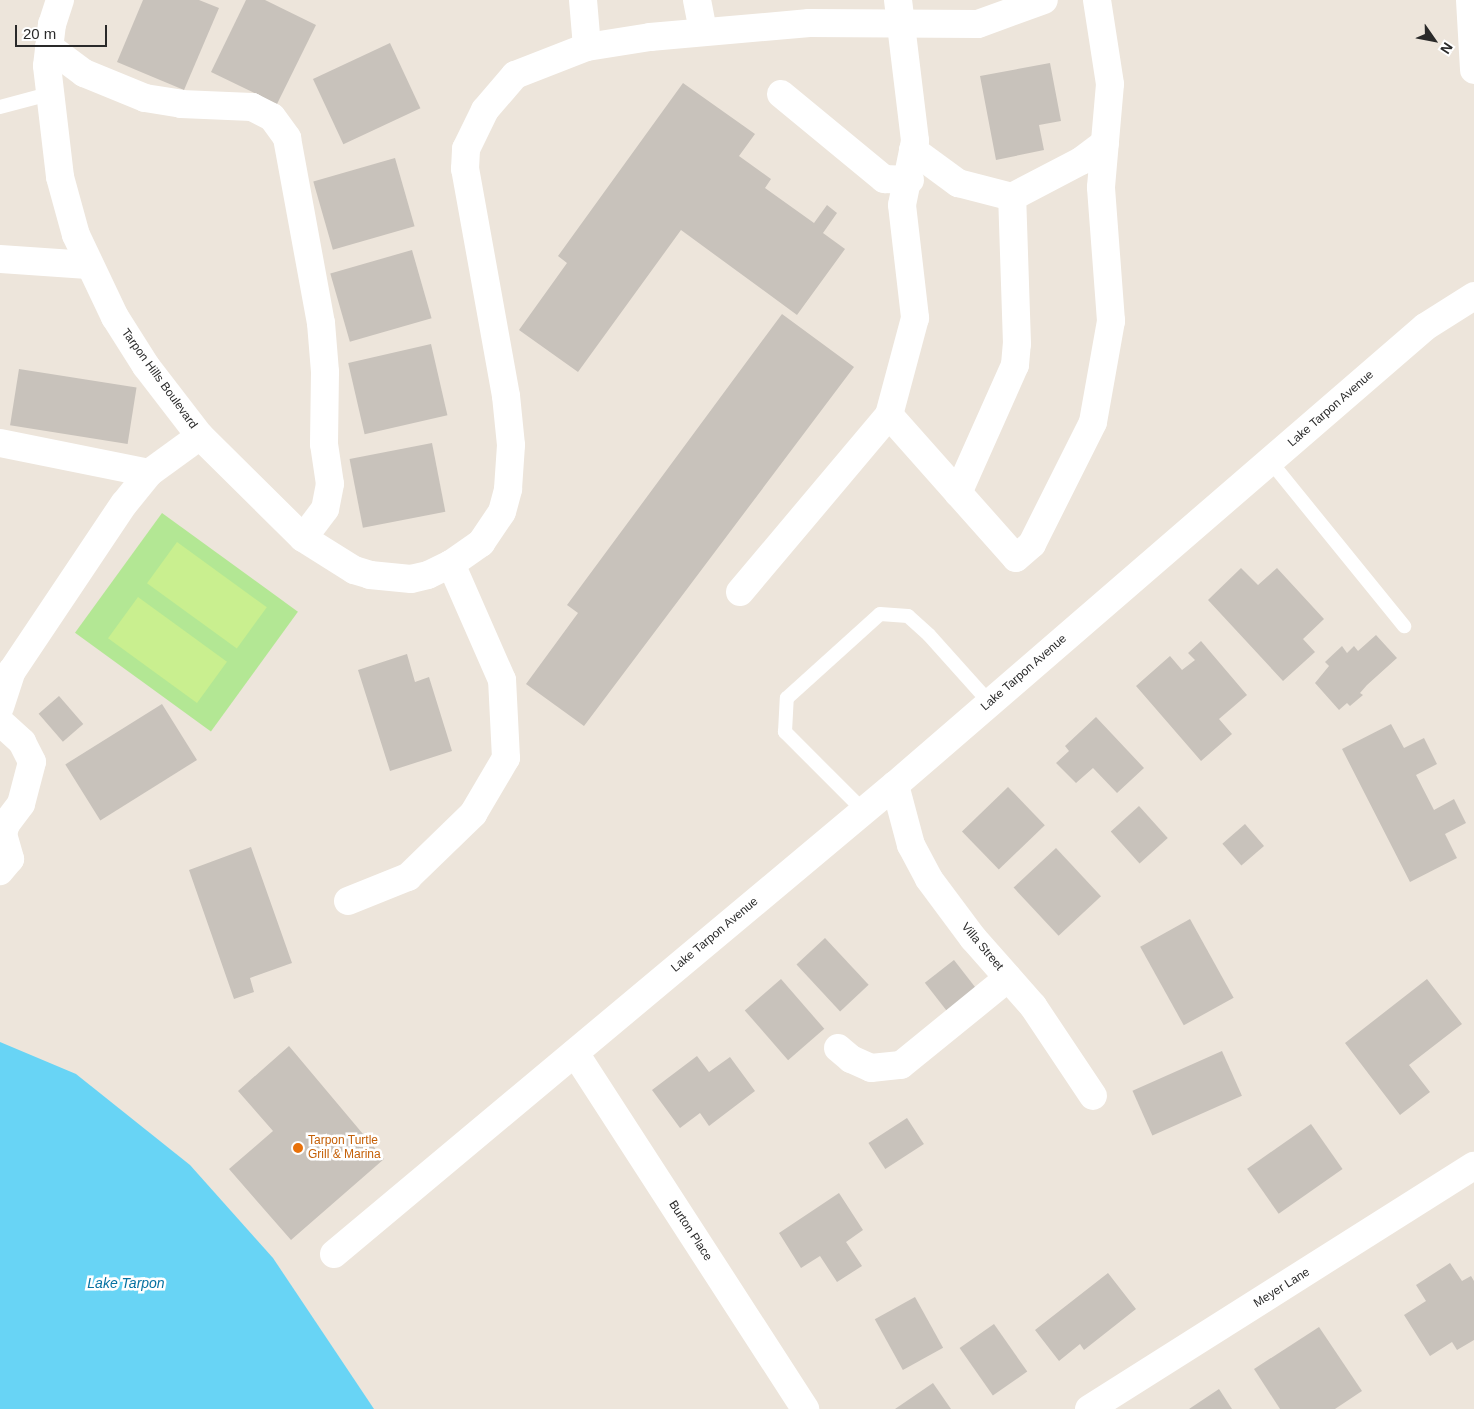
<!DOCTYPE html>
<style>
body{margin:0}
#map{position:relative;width:1474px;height:1409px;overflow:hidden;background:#ede5db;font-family:Arial,sans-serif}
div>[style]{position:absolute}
.green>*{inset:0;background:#b3e794;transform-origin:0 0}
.pitch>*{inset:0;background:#c9ef8f;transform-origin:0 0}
.water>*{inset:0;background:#68d4f5}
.building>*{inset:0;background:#c8c2bb;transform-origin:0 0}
.lane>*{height:14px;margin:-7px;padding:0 7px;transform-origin:7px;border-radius:7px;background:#fff}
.street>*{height:28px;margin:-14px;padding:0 14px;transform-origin:14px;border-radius:14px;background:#fff}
.secondary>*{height:28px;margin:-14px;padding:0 14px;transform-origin:14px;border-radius:14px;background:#fff}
.dots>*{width:14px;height:14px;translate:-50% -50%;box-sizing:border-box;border:2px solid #fff;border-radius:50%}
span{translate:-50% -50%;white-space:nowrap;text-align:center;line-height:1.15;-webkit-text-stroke:5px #fff;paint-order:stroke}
.street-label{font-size:12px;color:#2a2a2a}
.food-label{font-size:12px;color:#c56008}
.left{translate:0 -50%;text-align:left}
.water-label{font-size:14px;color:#0672a2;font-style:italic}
.north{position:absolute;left:1409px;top:15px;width:50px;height:50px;-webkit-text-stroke:4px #fff;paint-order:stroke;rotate:123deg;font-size:14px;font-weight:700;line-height:20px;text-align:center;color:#2a2a2a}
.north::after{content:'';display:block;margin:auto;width:18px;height:22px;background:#2a2a2a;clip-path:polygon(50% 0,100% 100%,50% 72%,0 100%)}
.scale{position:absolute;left:15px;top:25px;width:92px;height:22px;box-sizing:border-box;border:2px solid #2a2a2a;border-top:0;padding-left:6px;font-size:15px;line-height:18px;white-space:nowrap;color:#2a2a2a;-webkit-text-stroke:4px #fff;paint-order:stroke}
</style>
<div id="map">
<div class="green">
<i style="left:162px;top:513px;width:168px;height:148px;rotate:36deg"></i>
</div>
<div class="pitch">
<i style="left:177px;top:542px;width:111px;height:51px;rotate:36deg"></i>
<i style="left:138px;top:597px;width:110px;height:51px;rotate:36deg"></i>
</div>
<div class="water">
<i style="clip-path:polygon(0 1042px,76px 1074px,190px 1165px,273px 1258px,374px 1409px,0 1409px)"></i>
</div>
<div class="building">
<i style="clip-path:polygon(143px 0,199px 0,219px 8px,184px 90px,117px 62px)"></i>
<i style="clip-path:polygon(246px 0,265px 0,316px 25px,277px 104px,211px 72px)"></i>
<i style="left:390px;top:43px;width:72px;height:85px;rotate:65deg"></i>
<i style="clip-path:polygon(1050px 63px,1061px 121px,1039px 125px,1044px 150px,996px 160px,980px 76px)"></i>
<i style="clip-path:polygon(683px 83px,755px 134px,739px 156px,771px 179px,765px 188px,814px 223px,827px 205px,837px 213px,823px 233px,845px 249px,797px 315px,681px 230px,578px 372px,519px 330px,567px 263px,558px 256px)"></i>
<i style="left:395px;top:158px;width:71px;height:85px;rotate:74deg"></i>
<i style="left:412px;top:250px;width:71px;height:85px;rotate:74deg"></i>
<i style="clip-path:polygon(782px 314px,854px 367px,584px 726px,526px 684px,578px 613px,567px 605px)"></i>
<i style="left:431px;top:344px;width:73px;height:85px;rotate:77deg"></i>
<i style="left:19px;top:369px;width:119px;height:57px;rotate:9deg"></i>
<i style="left:432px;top:443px;width:70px;height:84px;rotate:79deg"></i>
<i style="clip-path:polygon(1241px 568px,1258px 585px,1277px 568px,1324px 619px,1303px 639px,1315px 652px,1283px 681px,1208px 600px)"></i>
<i style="clip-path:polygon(1376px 635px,1397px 658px,1367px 685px,1360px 693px,1363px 695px,1350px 706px,1347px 703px,1339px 710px,1315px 683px,1329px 666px,1325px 662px,1342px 646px,1347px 653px,1354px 646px,1358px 651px)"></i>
<i style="clip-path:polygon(1201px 641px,1247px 695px,1219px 719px,1232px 734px,1201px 761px,1136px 686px,1170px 656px,1182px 670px,1195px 660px,1188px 653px)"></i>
<i style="clip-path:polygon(407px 654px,415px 682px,429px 677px,452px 751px,390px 771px,358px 670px)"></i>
<i style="left:59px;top:696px;width:37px;height:27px;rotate:49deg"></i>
<i style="left:162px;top:704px;width:66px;height:114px;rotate:58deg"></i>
<i style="clip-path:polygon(1096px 717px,1144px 768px,1117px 793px,1093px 768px,1076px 783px,1056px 763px,1069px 751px,1065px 746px)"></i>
<i style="clip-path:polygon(1391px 724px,1404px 748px,1424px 738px,1437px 764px,1416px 775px,1434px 810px,1454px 799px,1466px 823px,1445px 834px,1457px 858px,1410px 882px,1342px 749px)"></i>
<i style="left:1008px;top:787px;width:53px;height:64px;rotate:46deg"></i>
<i style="left:1139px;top:806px;width:43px;height:38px;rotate:48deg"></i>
<i style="left:1245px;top:824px;width:29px;height:30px;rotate:49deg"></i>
<i style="clip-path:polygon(251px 847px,292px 963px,250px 978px,254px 992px,234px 999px,189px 870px)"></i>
<i style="left:1056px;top:848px;width:66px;height:58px;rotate:47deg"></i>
<i style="left:1190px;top:919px;width:90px;height:57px;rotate:61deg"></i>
<i style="left:825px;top:938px;width:64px;height:39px;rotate:47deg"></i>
<i style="left:954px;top:960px;width:37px;height:37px;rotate:52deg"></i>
<i style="left:781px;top:979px;width:66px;height:48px;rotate:49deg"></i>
<i style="clip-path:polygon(1427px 979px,1462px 1024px,1409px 1065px,1430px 1092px,1400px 1115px,1345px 1043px)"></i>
<i style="clip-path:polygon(289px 1046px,384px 1159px,291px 1240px,229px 1169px,273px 1131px,238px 1091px)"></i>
<i style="left:1222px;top:1051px;width:49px;height:98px;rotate:66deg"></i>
<i style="clip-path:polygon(697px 1056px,709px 1072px,730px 1057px,755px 1091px,709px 1126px,700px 1113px,680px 1128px,652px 1090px)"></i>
<i style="left:907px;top:1118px;width:31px;height:46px;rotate:57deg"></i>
<i style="left:1311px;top:1124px;width:55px;height:78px;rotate:55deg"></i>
<i style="clip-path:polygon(839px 1193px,863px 1230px,846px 1242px,862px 1266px,837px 1282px,820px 1256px,801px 1268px,779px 1233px)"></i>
<i style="clip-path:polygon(1450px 1263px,1462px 1281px,1471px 1276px,1474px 1281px,1474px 1340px,1457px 1350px,1452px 1342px,1430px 1356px,1404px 1315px,1426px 1301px,1416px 1285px)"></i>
<i style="clip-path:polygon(1108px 1273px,1136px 1309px,1084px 1350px,1080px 1344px,1059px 1361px,1035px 1330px)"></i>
<i style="left:915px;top:1297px;width:58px;height:46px;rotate:61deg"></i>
<i style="left:994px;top:1324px;width:58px;height:42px;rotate:55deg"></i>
<i style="clip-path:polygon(1319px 1327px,1362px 1391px,1335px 1409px,1280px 1409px,1254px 1369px)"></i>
<i style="clip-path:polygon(933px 1383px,951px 1409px,895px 1409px)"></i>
<i style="clip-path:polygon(1219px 1389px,1232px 1409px,1189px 1409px)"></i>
</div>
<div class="lane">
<i style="left:0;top:107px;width:51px;rotate:-14.9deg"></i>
<i style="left:1270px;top:461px;width:213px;rotate:50.9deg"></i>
<i style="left:864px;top:811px;width:112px;rotate:-135deg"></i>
<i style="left:785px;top:732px;width:34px;rotate:-87deg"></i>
<i style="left:787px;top:698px;width:125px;rotate:-42.1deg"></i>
<i style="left:880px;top:614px;width:28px;rotate:4deg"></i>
<i style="left:908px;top:616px;width:28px;rotate:42deg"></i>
<i style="left:929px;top:635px;width:91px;rotate:48.1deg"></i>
</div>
<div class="street">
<i style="left:60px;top:0;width:25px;rotate:108deg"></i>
<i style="left:52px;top:24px;width:42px;rotate:96.8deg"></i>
<i style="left:47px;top:66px;width:112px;rotate:83.3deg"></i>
<i style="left:60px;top:177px;width:60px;rotate:74.6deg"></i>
<i style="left:76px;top:235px;width:91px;rotate:64.6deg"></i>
<i style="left:115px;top:317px;width:58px;rotate:57.7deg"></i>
<i style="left:146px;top:366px;width:88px;rotate:52.4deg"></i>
<i style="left:200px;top:436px;width:145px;rotate:44.7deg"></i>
<i style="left:303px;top:538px;width:60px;rotate:32.1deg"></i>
<i style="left:354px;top:570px;width:17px;rotate:17deg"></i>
<i style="left:370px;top:575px;width:41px;rotate:5.6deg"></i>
<i style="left:411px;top:579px;width:17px;rotate:-13deg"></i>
<i style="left:428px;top:575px;width:25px;rotate:-26deg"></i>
<i style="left:451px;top:564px;width:37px;rotate:-35deg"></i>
<i style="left:481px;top:543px;width:37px;rotate:-56deg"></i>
<i style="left:502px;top:512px;width:24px;rotate:-75deg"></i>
<i style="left:508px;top:489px;width:44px;rotate:-86.1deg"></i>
<i style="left:511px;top:445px;width:49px;rotate:-95.8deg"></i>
<i style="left:506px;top:396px;width:231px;rotate:-100.2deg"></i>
<i style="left:465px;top:169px;width:20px;rotate:-87deg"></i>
<i style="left:466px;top:149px;width:43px;rotate:-64deg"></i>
<i style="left:485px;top:110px;width:46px;rotate:-49.4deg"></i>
<i style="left:515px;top:75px;width:77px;rotate:-21.3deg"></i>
<i style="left:587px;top:47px;width:64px;rotate:-9deg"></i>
<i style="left:650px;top:37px;width:160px;rotate:-5deg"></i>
<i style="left:809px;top:23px;width:169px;rotate:0.3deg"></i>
<i style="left:978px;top:24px;width:70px;rotate:-20deg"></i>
<i style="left:583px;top:0;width:47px;rotate:85.1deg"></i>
<i style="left:697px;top:0;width:32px;rotate:79deg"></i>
<i style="left:898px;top:0;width:142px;rotate:83.1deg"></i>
<i style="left:915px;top:141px;width:65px;rotate:101.5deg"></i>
<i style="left:902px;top:205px;width:114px;rotate:83.4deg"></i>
<i style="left:915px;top:318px;width:100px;rotate:105deg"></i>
<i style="left:889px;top:415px;width:191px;rotate:48.4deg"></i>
<i style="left:1016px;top:558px;width:21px;rotate:-41deg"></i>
<i style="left:1032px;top:544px;width:136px;rotate:-63.4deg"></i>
<i style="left:1093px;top:422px;width:103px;rotate:-79.9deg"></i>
<i style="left:1111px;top:321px;width:134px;rotate:-94.3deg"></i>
<i style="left:1101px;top:187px;width:103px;rotate:-85deg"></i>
<i style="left:1110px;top:84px;width:85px;rotate:-98.8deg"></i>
<i style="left:49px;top:47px;width:44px;rotate:36.6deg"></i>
<i style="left:84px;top:73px;width:66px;rotate:22.3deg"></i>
<i style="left:145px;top:98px;width:36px;rotate:9deg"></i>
<i style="left:181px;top:104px;width:71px;rotate:2.4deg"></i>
<i style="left:252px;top:107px;width:22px;rotate:27deg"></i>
<i style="left:272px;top:117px;width:26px;rotate:54deg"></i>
<i style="left:287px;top:138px;width:188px;rotate:79.6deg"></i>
<i style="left:321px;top:323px;width:49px;rotate:85.3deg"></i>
<i style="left:325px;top:372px;width:72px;rotate:90.8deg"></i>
<i style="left:324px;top:444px;width:40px;rotate:81.5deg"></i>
<i style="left:330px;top:484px;width:25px;rotate:101deg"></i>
<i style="left:325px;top:509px;width:36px;rotate:127deg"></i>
<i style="left:781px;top:94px;width:134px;rotate:39.5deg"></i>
<i style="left:884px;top:179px;width:26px;rotate:2deg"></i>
<i style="left:913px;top:150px;width:56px;rotate:36.3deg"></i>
<i style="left:958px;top:183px;width:56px;rotate:14.5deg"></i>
<i style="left:1012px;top:197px;width:78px;rotate:-27.6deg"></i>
<i style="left:1081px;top:161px;width:30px;rotate:-37deg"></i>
<i style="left:0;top:259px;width:88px;rotate:3.9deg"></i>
<i style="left:0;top:443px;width:152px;rotate:11.4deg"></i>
<i style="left:958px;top:493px;width:140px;rotate:-66deg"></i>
<i style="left:1015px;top:365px;width:21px;rotate:-85deg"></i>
<i style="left:1017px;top:344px;width:147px;rotate:-91.9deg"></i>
<i style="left:740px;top:592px;width:231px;rotate:-49.9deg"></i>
<i style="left:0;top:707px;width:38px;rotate:-72deg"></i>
<i style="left:12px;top:671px;width:201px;rotate:-56.2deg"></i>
<i style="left:124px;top:504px;width:40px;rotate:-51deg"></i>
<i style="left:149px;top:473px;width:63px;rotate:-36deg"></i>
<i style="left:0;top:722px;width:30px;rotate:42deg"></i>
<i style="left:22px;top:742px;width:22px;rotate:63deg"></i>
<i style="left:32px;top:762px;width:43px;rotate:104.7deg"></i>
<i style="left:21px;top:804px;width:25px;rotate:127deg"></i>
<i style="left:6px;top:824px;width:10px;rotate:107deg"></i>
<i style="left:3px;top:834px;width:26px;rotate:74deg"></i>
<i style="left:10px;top:859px;width:16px;rotate:130deg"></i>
<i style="left:895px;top:785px;width:62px;rotate:75.1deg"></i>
<i style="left:911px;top:845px;width:38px;rotate:62deg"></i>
<i style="left:929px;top:879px;width:74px;rotate:53.3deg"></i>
<i style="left:973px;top:938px;width:91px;rotate:48.6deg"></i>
<i style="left:1033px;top:1006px;width:108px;rotate:56.3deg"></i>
<i style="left:348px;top:901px;width:65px;rotate:-21.8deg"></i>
<i style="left:408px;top:877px;width:91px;rotate:-44.1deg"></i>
<i style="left:473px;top:814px;width:65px;rotate:-59.5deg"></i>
<i style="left:506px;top:758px;width:78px;rotate:-92.9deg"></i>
<i style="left:502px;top:680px;width:127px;rotate:-113.7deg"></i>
<i style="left:838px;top:1048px;width:17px;rotate:40deg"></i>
<i style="left:851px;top:1059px;width:22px;rotate:24deg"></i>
<i style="left:871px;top:1068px;width:30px;rotate:-6deg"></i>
<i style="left:901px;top:1065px;width:138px;rotate:-39.1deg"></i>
<i style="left:575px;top:1053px;width:424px;rotate:57.1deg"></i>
<i style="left:334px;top:1254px;width:731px;rotate:-39.9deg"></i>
<i style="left:895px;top:785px;width:700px;rotate:-40.83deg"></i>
<i style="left:1425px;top:327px;width:58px;rotate:-32.3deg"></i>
<i style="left:1089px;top:1409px;width:455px;rotate:-32.3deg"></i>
</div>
<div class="secondary">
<i style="left:1470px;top:0;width:70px;rotate:86.7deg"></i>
</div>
<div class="dots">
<i style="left:298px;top:1148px;background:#e8710a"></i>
</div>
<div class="street-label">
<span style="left:159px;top:379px;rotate:54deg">Tarpon Hills Boulevard</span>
<span style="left:1331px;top:409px;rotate:-41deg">Lake Tarpon Avenue</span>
<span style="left:1024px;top:673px;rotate:-41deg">Lake Tarpon Avenue</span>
<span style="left:715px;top:935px;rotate:-40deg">Lake Tarpon Avenue</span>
<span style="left:982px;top:947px;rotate:50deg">Villa Street</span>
<span style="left:690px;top:1231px;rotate:57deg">Burton Place</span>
<span style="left:1282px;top:1288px;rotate:-32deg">Meyer Lane</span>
</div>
<div class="food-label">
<span class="left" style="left:308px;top:1148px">Tarpon Turtle<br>Grill &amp; Marina</span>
</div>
<div class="water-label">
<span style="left:126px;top:1283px">Lake Tarpon</span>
</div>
<div class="north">N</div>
<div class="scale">20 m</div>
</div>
